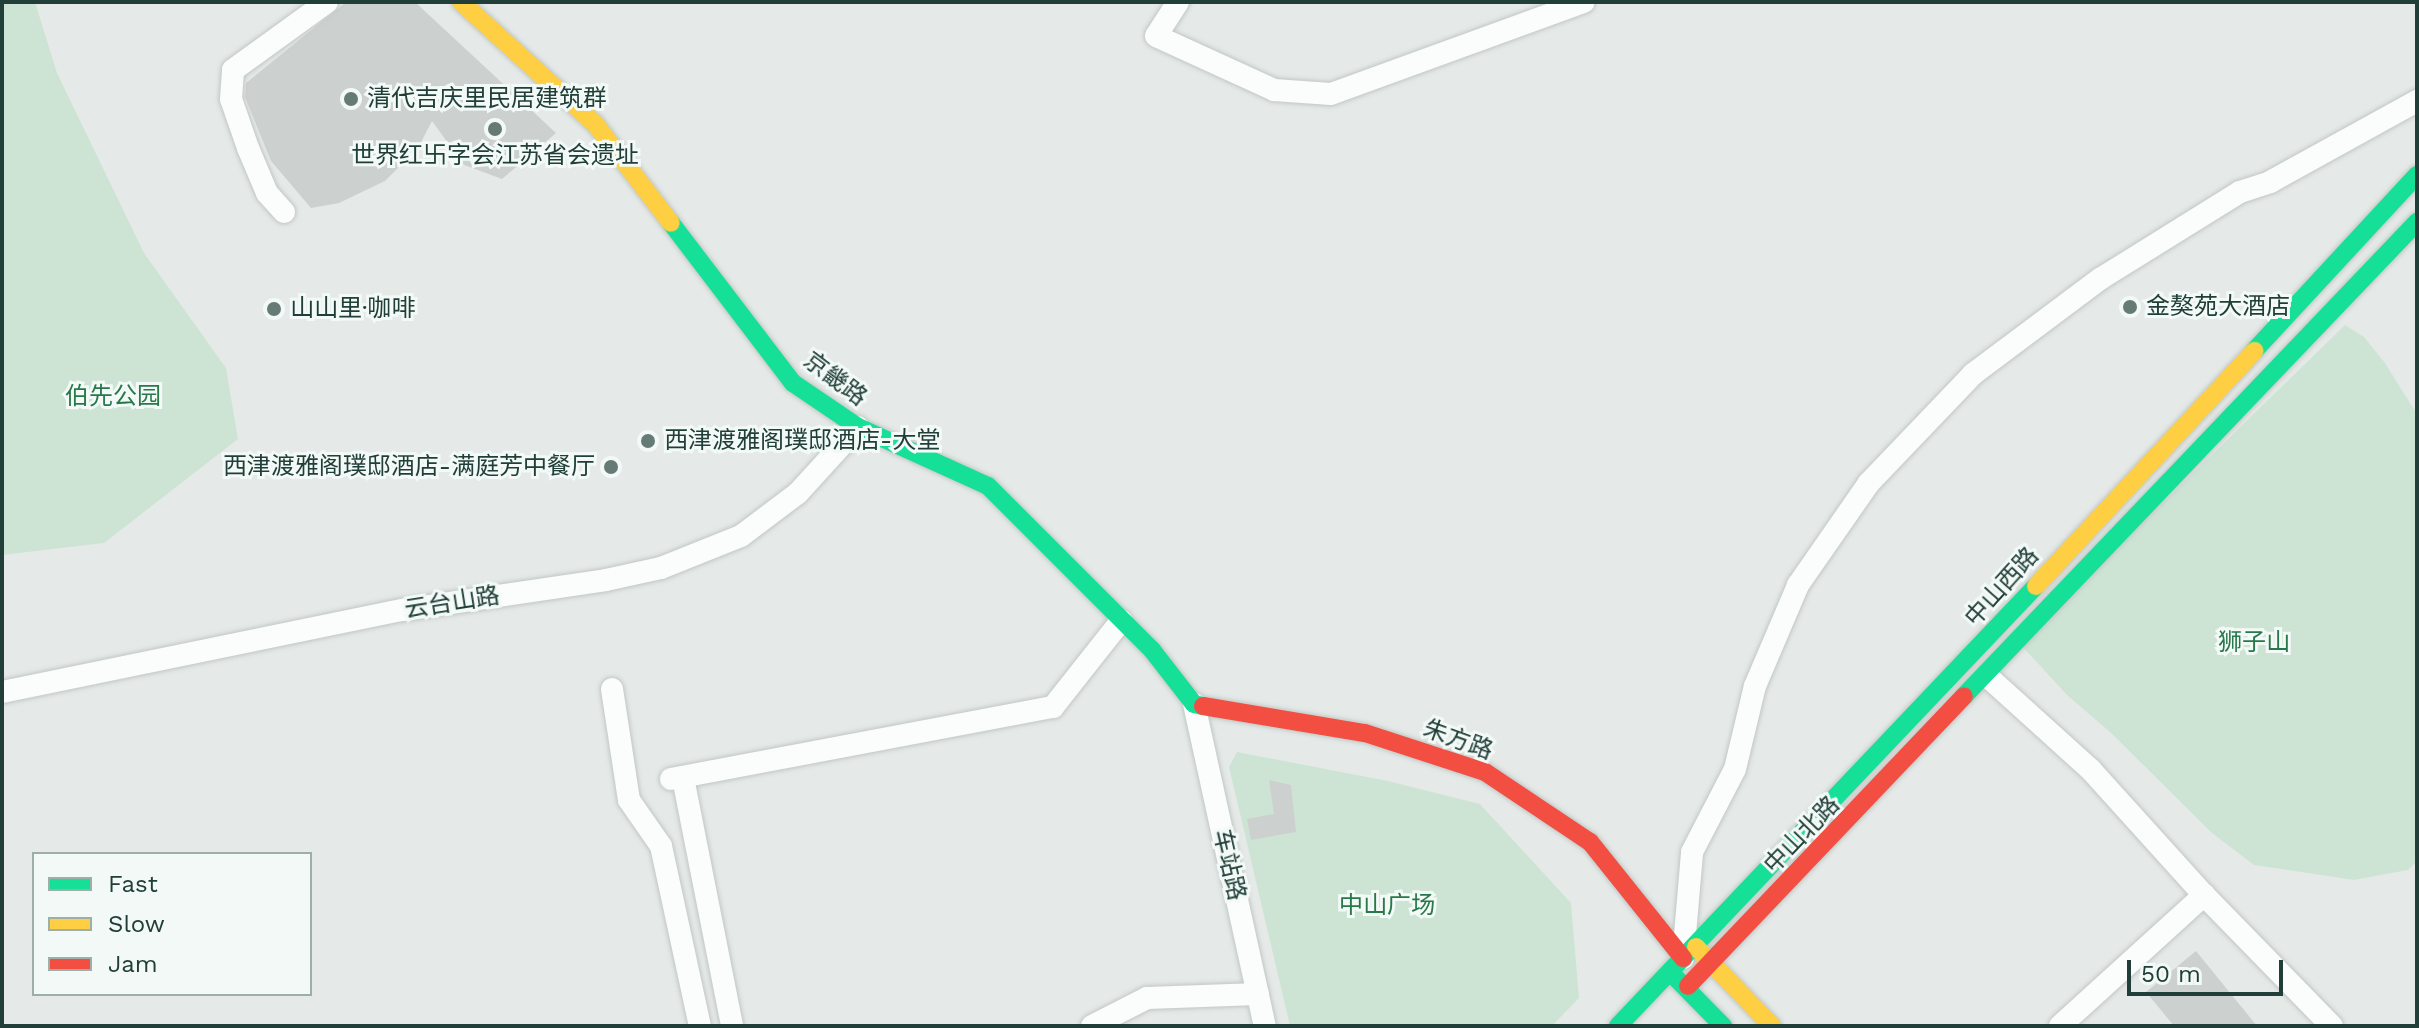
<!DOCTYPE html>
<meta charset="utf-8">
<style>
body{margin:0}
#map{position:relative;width:2419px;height:1028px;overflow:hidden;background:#e5eae8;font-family:"Work Sans","Noto Sans SC",sans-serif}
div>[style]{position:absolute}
.green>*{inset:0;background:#cde4d5}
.building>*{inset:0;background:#ccd1cf}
.roads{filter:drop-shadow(0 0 2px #c2c7c5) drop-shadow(0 0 2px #c2c7c5)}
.street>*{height:22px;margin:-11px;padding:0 11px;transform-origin:11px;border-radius:11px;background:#fbfcfc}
.fast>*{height:18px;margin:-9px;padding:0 9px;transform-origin:9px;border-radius:9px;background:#16e098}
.slow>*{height:18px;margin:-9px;padding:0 9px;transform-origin:9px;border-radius:9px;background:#ffcf43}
.jam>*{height:18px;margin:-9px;padding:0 9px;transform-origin:9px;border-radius:9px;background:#f24e42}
.dots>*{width:22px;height:22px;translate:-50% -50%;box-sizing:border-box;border:4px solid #f2f9f6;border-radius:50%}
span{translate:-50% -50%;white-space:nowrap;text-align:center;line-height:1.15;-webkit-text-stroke:6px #f2f9f6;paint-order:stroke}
.poi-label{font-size:24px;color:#213f38}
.left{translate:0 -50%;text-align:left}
.right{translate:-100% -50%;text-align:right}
.street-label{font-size:24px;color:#213f38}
.park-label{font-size:24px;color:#28784a}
.frame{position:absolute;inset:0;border:4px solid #213f38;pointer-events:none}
.legend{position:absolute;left:32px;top:852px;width:280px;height:144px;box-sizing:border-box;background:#f2f9f6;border:2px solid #9eafaa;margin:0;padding:10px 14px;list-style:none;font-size:24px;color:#213f38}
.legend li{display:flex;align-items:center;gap:16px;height:40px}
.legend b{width:40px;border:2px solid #9eafaa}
.scale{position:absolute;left:2127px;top:960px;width:156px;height:36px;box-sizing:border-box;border:4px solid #213f38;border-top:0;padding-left:10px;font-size:24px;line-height:28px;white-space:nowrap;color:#213f38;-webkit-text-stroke:6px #f2f9f6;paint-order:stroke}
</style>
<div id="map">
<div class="green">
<i style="clip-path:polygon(2px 2px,35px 2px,57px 73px,144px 253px,226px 368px,238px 439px,104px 543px,2px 555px)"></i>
<i style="clip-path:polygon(2345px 325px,2364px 337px,2385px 363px,2417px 414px,2417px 861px,2408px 870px,2354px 880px,2254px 865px,2212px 833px,2111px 733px,2067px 695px,2019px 643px)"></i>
<i style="clip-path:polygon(1237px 752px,1388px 781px,1480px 804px,1571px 903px,1579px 998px,1552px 1026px,1290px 1026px,1229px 767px)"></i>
</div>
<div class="building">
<i style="clip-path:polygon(346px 2px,415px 2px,556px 133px,502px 179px,464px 165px,432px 121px,418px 148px,385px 181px,339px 203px,311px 208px,271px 161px,245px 97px,246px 83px)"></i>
<i style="clip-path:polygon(1269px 780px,1291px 785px,1296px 832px,1251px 840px,1247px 819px,1274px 814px)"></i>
<i style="clip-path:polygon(2196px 951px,2257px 1026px,2174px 1026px,2146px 992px)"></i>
</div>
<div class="roads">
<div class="street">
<i style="left:1178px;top:2px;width:40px;rotate:122.9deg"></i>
<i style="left:1156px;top:36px;width:130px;rotate:24.6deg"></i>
<i style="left:1274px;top:90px;width:57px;rotate:4deg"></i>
<i style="left:1331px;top:94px;width:269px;rotate:-20deg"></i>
<i style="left:284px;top:212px;width:25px;rotate:-132deg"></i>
<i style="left:267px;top:193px;width:49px;rotate:-112.9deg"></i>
<i style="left:248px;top:148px;width:52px;rotate:-109.1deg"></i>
<i style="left:231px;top:99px;width:29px;rotate:-86deg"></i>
<i style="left:233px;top:70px;width:116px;rotate:-35.9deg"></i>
<i style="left:1987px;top:676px;width:140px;rotate:42.1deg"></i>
<i style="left:2091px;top:770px;width:169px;rotate:47.9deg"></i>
<i style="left:2204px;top:895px;width:183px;rotate:45.7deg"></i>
<i style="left:612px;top:689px;width:112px;rotate:81.3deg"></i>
<i style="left:629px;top:800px;width:56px;rotate:55.2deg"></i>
<i style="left:661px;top:846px;width:184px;rotate:77.8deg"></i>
<i style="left:2px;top:692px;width:409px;rotate:-11.6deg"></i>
<i style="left:403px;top:610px;width:205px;rotate:-8.4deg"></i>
<i style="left:606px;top:580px;width:56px;rotate:-12.3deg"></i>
<i style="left:661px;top:568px;width:86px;rotate:-21.8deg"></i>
<i style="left:741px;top:536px;width:71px;rotate:-37deg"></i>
<i style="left:798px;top:493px;width:89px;rotate:-47.7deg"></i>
<i style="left:1194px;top:704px;width:330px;rotate:77.6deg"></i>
<i style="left:683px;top:778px;width:253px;rotate:78.8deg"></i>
<i style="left:671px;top:779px;width:389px;rotate:-10.7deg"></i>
<i style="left:1053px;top:707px;width:110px;rotate:-51.7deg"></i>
<i style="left:1683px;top:958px;width:106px;rotate:-85.1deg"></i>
<i style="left:1692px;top:852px;width:93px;rotate:-62.6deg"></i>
<i style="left:1735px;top:769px;width:85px;rotate:-76.5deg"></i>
<i style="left:1755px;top:686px;width:110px;rotate:-66.9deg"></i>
<i style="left:1798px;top:585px;width:124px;rotate:-55.2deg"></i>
<i style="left:1869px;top:483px;width:151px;rotate:-46.3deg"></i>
<i style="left:1973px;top:374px;width:159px;rotate:-36.8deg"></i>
<i style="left:2100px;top:279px;width:165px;rotate:-31.9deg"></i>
<i style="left:2240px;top:192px;width:32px;rotate:-18deg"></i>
<i style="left:2270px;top:182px;width:168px;rotate:-28.9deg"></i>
<i style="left:1092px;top:1026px;width:62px;rotate:-27deg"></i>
<i style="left:1147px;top:998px;width:111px;rotate:-2.1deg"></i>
<i style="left:2060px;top:1026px;width:195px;rotate:-42.3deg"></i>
</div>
<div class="fast">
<i style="left:671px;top:223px;width:201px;rotate:52.7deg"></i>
<i style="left:793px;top:383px;width:78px;rotate:34.1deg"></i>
<i style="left:858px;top:427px;width:143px;rotate:24.4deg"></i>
<i style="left:988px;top:486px;width:232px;rotate:45deg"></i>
<i style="left:1152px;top:650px;width:68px;rotate:52.1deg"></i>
<i style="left:1194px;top:704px;width:9px;rotate:13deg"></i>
<i style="left:2254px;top:351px;width:240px;rotate:-47.2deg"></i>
<i style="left:1964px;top:696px;width:656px;rotate:-46.3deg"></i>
<i style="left:1670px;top:972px;width:76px;rotate:45.5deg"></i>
<i style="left:1618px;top:1026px;width:607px;rotate:-46.47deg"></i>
</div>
<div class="slow">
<i style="left:461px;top:2px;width:183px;rotate:42.3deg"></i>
<i style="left:596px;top:125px;width:123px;rotate:52.6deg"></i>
<i style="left:2036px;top:586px;width:321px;rotate:-47.1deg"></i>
<i style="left:1696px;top:947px;width:110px;rotate:46.1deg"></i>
</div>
<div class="jam">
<i style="left:1203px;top:706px;width:164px;rotate:9.5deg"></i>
<i style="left:1365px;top:733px;width:126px;rotate:18deg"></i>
<i style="left:1485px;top:772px;width:126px;rotate:33.7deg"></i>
<i style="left:1590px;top:842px;width:149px;rotate:51.3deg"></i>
<i style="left:1688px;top:986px;width:400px;rotate:-46.4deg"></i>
</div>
</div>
<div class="dots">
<i style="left:351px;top:99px;background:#667b76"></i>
<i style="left:495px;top:129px;background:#667b76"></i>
<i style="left:2130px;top:307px;background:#667b76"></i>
<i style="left:274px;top:309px;background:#667b76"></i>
<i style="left:648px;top:441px;background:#667b76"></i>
<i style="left:611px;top:467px;background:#667b76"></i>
</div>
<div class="poi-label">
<span class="left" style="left:367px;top:99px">清代吉庆里民居建筑群</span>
<span style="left:495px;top:156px">世界红卐字会江苏省会遗址</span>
<span class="left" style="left:2146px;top:307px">金獒苑大酒店</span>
<span class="left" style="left:290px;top:309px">山山里·咖啡</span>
<span class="left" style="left:664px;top:441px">西津渡雅阁璞邸酒店-大堂</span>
<span class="right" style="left:595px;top:467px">西津渡雅阁璞邸酒店-满庭芳中餐厅</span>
</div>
<div class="street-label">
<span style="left:835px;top:379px;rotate:37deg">京畿路</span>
<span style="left:2002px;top:587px;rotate:-48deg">中山西路</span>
<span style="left:452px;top:603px;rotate:-9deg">云台山路</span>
<span style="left:1458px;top:740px;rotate:20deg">朱方路</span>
<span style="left:1802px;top:835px;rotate:-46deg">中山北路</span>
<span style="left:1229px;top:865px;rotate:77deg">车站路</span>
</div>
<div class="park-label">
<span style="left:113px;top:397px">伯先公园</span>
<span style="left:2254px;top:643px">狮子山</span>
<span style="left:1387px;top:906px">中山广场</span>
</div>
<div class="frame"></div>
<ul class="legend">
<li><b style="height:10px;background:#16e098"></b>Fast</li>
<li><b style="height:10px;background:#ffcf43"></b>Slow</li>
<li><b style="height:10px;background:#f24e42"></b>Jam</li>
</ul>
<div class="scale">50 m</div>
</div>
